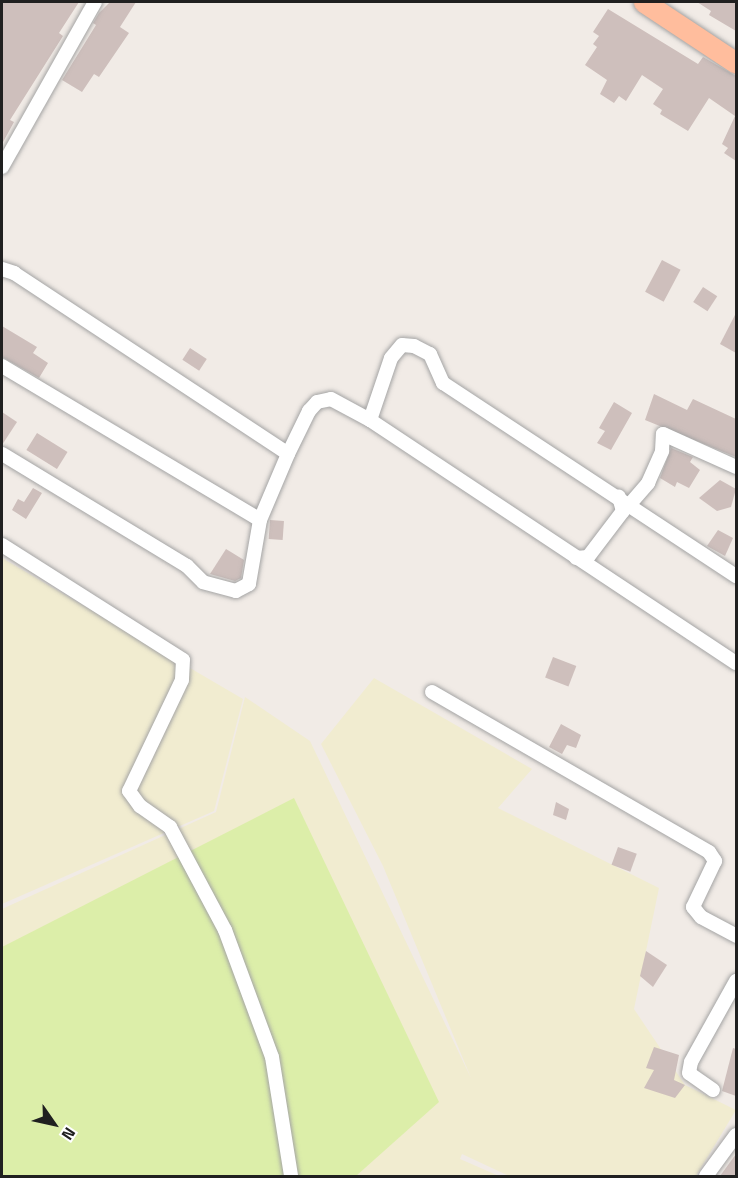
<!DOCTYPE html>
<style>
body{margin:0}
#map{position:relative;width:738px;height:1178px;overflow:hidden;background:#f1ebe6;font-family:"Titillium Web",sans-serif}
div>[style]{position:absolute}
.farmland>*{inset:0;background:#f1ecd0}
.grass>*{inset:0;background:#dceea9}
.building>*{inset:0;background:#cebfbc;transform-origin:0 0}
.roads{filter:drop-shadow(0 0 2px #a4a4a4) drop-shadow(0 0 2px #a4a4a4)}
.street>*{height:14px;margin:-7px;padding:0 7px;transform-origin:7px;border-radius:7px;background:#fff}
.primary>*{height:21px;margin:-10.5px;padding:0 10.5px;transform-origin:10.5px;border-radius:10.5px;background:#ffbd9d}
span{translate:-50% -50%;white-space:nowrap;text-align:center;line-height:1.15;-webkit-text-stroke:4.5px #fff;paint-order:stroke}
.frame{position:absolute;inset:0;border:3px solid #202020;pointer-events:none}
.north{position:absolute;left:24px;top:1094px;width:60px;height:60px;-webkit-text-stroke:4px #fff;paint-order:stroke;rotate:124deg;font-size:16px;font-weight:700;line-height:24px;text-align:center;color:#202020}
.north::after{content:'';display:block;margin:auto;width:21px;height:27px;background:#202020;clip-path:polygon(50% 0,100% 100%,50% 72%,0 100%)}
</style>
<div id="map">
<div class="farmland">
<i style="clip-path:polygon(2px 558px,243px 699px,214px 811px,2px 904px)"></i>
<i style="clip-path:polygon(374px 678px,532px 769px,498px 808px,659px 888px,634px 1009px,685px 1085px,736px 1110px,696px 1176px,509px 1176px,462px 1154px,460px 1159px,499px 1176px,2px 1176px,2px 909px,216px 812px,245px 697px,310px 741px,471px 1078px,383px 866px,321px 744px)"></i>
</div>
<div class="grass">
<i style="clip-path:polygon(294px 798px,439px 1102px,356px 1176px,2px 1176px,2px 947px)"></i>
</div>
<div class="building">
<i style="clip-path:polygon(2px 2px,79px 2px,59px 33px,63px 36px,10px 120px,14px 122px,2px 144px)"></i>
<i style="clip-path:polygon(110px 2px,136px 2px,120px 27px,129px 33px,99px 77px,94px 74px,82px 92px,62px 80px,96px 25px,93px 23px,99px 13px)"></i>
<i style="clip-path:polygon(697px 2px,736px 2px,736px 31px,709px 15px,711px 11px)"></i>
<i style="clip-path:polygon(608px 9px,698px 64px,703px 57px,736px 76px,736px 161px,724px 153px,728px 148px,722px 144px,735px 116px,709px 98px,688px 131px,660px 114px,662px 110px,653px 104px,663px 89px,642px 75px,626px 101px,619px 96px,614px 103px,600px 94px,607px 80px,585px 65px,597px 47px,593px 44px,599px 36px,593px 32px)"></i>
<i style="left:662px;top:260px;width:21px;height:36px;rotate:28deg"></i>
<i style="left:703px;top:287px;width:17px;height:18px;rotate:33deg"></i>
<i style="clip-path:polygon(736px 313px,736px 353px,720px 344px)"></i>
<i style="clip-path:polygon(2px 326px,37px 347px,33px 353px,48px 363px,39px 378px,2px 357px)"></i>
<i style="left:190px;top:348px;width:20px;height:14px;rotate:33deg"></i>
<i style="clip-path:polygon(654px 394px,687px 410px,693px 399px,736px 419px,736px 457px,645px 420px)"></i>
<i style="clip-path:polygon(614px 402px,632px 413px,611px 450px,597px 443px,605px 431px,599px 428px)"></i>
<i style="clip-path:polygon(2px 412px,17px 422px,2px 445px)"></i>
<i style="left:37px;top:433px;width:36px;height:20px;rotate:32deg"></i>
<i style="clip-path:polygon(671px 448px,693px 457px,690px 462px,700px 470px,689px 488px,677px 482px,675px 487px,660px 478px)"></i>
<i style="clip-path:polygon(720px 480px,736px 489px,731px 507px,717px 511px,699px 498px)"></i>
<i style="clip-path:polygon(33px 488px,42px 493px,26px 519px,12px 510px,18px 499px,24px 502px)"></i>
<i style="left:270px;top:520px;width:14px;height:19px;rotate:4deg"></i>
<i style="clip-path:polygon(718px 530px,733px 538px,725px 556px,707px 546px)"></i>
<i style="clip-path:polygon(226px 549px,244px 560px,241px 578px,235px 581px,210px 574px)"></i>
<i style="left:553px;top:657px;width:25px;height:22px;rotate:21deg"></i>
<i style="clip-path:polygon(561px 724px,581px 735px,576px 748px,567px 745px,562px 754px,549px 747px)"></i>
<i style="clip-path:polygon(556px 802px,569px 809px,566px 820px,553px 815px)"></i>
<i style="left:618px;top:847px;width:20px;height:19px;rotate:20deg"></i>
<i style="clip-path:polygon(646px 951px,667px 965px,653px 987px,640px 976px)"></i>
<i style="clip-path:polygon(654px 1047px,679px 1055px,674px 1080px,685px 1085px,675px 1098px,644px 1088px,654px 1070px,646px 1068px)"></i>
<i style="clip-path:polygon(733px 1048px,736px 1049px,736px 1096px,722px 1091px)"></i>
<i style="clip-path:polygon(736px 1154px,736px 1176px,720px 1176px)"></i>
</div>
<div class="roads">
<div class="street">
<i style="left:2px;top:167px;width:189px;rotate:-60.6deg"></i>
<i style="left:2px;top:269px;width:13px;rotate:18deg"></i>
<i style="left:14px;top:273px;width:328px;rotate:33.4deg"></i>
<i style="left:288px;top:454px;width:72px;rotate:113deg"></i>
<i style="left:260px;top:520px;width:65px;rotate:99.8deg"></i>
<i style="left:249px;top:584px;width:15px;rotate:152deg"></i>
<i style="left:236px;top:591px;width:34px;rotate:-165deg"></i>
<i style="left:203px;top:582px;width:23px;rotate:-135deg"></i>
<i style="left:187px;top:566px;width:216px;rotate:-148.8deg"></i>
<i style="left:2px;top:366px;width:300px;rotate:30.8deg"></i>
<i style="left:370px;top:420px;width:65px;rotate:-71.3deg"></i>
<i style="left:391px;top:358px;width:17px;rotate:-50deg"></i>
<i style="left:402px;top:345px;width:12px;rotate:5deg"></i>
<i style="left:414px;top:346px;width:18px;rotate:27deg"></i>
<i style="left:430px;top:354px;width:32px;rotate:66deg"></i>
<i style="left:443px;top:383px;width:351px;rotate:33.4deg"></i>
<i style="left:288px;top:454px;width:48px;rotate:-64deg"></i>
<i style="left:309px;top:411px;width:12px;rotate:-48deg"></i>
<i style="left:317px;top:402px;width:14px;rotate:-12deg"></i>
<i style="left:331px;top:399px;width:44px;rotate:28.3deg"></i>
<i style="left:370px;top:420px;width:439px;rotate:33.6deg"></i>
<i style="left:630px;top:504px;width:28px;rotate:-49deg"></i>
<i style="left:648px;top:483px;width:35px;rotate:-66deg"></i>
<i style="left:662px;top:451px;width:17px;rotate:-87deg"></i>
<i style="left:663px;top:434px;width:80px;rotate:24.3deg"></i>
<i style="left:2px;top:545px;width:214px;rotate:32.4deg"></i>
<i style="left:183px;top:660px;width:20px;rotate:93deg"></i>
<i style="left:182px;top:680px;width:123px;rotate:115.5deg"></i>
<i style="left:129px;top:791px;width:19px;rotate:54deg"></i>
<i style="left:140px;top:806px;width:37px;rotate:35deg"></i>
<i style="left:170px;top:827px;width:117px;rotate:61.9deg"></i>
<i style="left:225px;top:930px;width:135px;rotate:69.7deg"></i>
<i style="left:272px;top:1057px;width:121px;rotate:80.9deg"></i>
<i style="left:576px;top:558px;width:12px;rotate:-5deg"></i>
<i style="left:588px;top:557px;width:58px;rotate:-52.7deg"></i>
<i style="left:623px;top:511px;width:15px;rotate:-106deg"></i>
<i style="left:432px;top:692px;width:320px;rotate:30deg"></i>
<i style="left:709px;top:852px;width:11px;rotate:56deg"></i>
<i style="left:715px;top:861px;width:51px;rotate:115.6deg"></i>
<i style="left:693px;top:907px;width:13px;rotate:51deg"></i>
<i style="left:701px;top:917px;width:40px;rotate:28deg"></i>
<i style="left:713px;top:1090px;width:29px;rotate:-145deg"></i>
<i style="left:689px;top:1073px;width:11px;rotate:-80deg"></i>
<i style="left:691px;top:1062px;width:93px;rotate:-60.9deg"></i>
<i style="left:706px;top:1176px;width:51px;rotate:-53.8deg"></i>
</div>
<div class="primary">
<i style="left:644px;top:2px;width:110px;rotate:33.5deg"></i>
</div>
</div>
<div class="frame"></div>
<div class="north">N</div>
</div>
